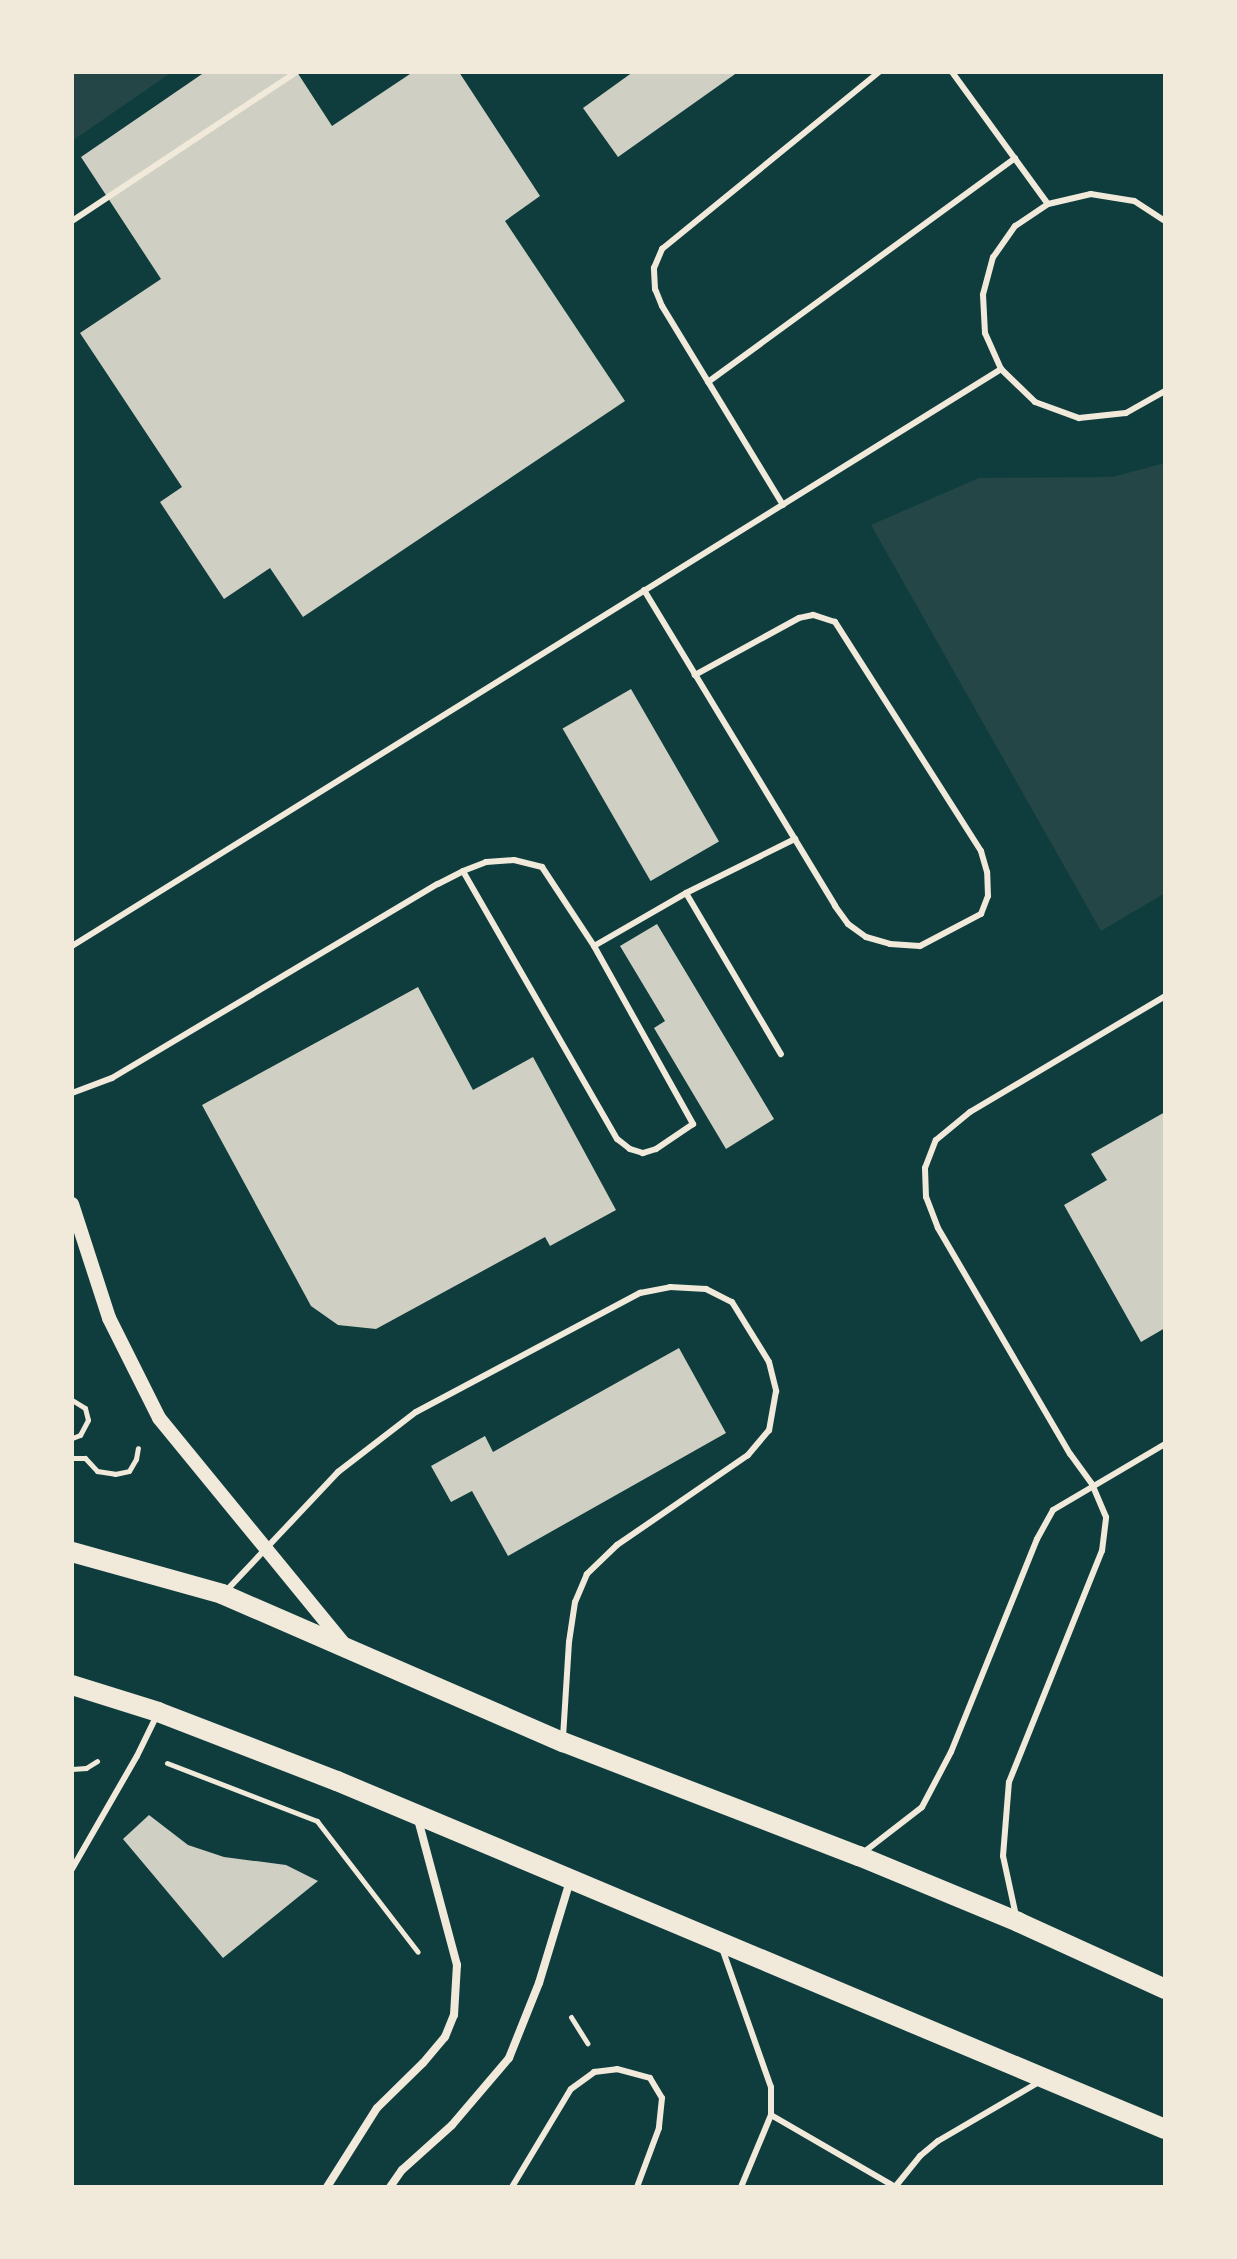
<!DOCTYPE html>
<style>
body{margin:0}
#map{position:relative;width:1237px;height:2259px;overflow:hidden;background:#0f3d3e;font-family:"Archivo Narrow",sans-serif}
div>[style]{position:absolute}
.green>*{inset:0;background:#244646}
.building>*{inset:0;background:#cfcfc3;transform-origin:0 0}
.path>*{height:5px;margin:-2.5px;padding:0 2.5px;transform-origin:2.5px;border-radius:2.5px;background:#f1e9da}
.service>*{height:6px;margin:-3px;padding:0 3px;transform-origin:3px;border-radius:3px;background:#f1e9da}
.minor>*{height:8px;margin:-4px;padding:0 4px;transform-origin:4px;border-radius:4px;background:#f1e9da}
.tertiary>*{height:14px;margin:-7px;padding:0 7px;transform-origin:7px;border-radius:7px;background:#f1e9da}
.primary>*{height:20px;margin:-10px;padding:0 10px;transform-origin:10px;border-radius:10px;background:#f1e9da}
span{translate:-50% -50%;white-space:nowrap;text-align:center;line-height:1.15;-webkit-text-stroke:6px #f1e9da;paint-order:stroke}
.frame{position:absolute;inset:0;border:74px solid #f1e9da;pointer-events:none}
</style>
<div id="map">
<div class="green">
<i style="clip-path:polygon(72px 72px,172px 72px,72px 141px)"></i>
<i style="clip-path:polygon(1165px 463px,1165px 893px,1101px 931px,871px 525px,979px 478px,1112px 477px)"></i>
</div>
<div class="building">
<i style="clip-path:polygon(205px 72px,297px 72px,332px 126px,413px 72px,459px 72px,540px 196px,505px 221px,625px 401px,303px 617px,270px 568px,224px 599px,160px 502px,182px 487px,80px 333px,161px 279px,81px 157px)"></i>
<i style="clip-path:polygon(633px 72px,738px 72px,618px 157px,583px 108px)"></i>
<i style="left:631px;top:689px;width:176px;height:79px;rotate:60deg"></i>
<i style="clip-path:polygon(657px 924px,774px 1119px,726px 1149px,654px 1028px,665px 1021px,620px 946px)"></i>
<i style="clip-path:polygon(418px 987px,473px 1090px,533px 1057px,616px 1210px,550px 1246px,545px 1237px,376px 1329px,338px 1325px,311px 1306px,202px 1105px)"></i>
<i style="clip-path:polygon(1165px 1112px,1165px 1328px,1141px 1342px,1064px 1205px,1107px 1180px,1091px 1154px)"></i>
<i style="clip-path:polygon(679px 1348px,726px 1433px,508px 1556px,472px 1491px,451px 1502px,431px 1466px,485px 1436px,493px 1452px)"></i>
<i style="clip-path:polygon(149px 1815px,188px 1845px,224px 1857px,286px 1865px,318px 1881px,223px 1958px,123px 1839px)"></i>
</div>
<div class="path">
<i style="left:72px;top:1400px;width:15px;rotate:32deg"></i>
<i style="left:85px;top:1408px;width:12px;rotate:76deg"></i>
<i style="left:88px;top:1420px;width:17px;rotate:118deg"></i>
<i style="left:80px;top:1435px;width:9px;rotate:159deg"></i>
<i style="left:72px;top:1458px;width:13px"></i>
<i style="left:85px;top:1458px;width:18px;rotate:47deg"></i>
<i style="left:97px;top:1471px;width:18px;rotate:9deg"></i>
<i style="left:115px;top:1474px;width:14px;rotate:-12deg"></i>
<i style="left:129px;top:1471px;width:14px;rotate:-60deg"></i>
<i style="left:136px;top:1459px;width:11px;rotate:-80deg"></i>
<i style="left:167px;top:1763px;width:161px;rotate:21.1deg"></i>
<i style="left:317px;top:1821px;width:165px;rotate:52.4deg"></i>
<i style="left:72px;top:1769px;width:14px;rotate:-4deg"></i>
<i style="left:86px;top:1768px;width:13px;rotate:-32deg"></i>
<i style="left:571px;top:2017px;width:31px;rotate:58deg"></i>
</div>
<div class="service">
<i style="left:952px;top:72px;width:163px;rotate:54deg"></i>
<i style="left:72px;top:221px;width:269px;rotate:-33.6deg"></i>
<i style="left:1165px;top:221px;width:37px;rotate:-147deg"></i>
<i style="left:1134px;top:201px;width:44px;rotate:-170.8deg"></i>
<i style="left:1091px;top:194px;width:44px;rotate:166.9deg"></i>
<i style="left:1048px;top:204px;width:40px;rotate:146deg"></i>
<i style="left:1015px;top:226px;width:38px;rotate:125deg"></i>
<i style="left:993px;top:257px;width:39px;rotate:105deg"></i>
<i style="left:983px;top:295px;width:38px;rotate:87deg"></i>
<i style="left:985px;top:333px;width:39px;rotate:66deg"></i>
<i style="left:1001px;top:369px;width:47px;rotate:44.1deg"></i>
<i style="left:1035px;top:402px;width:47px;rotate:20deg"></i>
<i style="left:1079px;top:418px;width:47px;rotate:-6.1deg"></i>
<i style="left:1126px;top:413px;width:45px;rotate:-29.4deg"></i>
<i style="left:708px;top:382px;width:380px;rotate:-36.1deg"></i>
<i style="left:783px;top:505px;width:233px;rotate:-121.3deg"></i>
<i style="left:662px;top:306px;width:18px;rotate:-112deg"></i>
<i style="left:655px;top:289px;width:21px;rotate:-93deg"></i>
<i style="left:654px;top:268px;width:21px;rotate:-67deg"></i>
<i style="left:662px;top:249px;width:280px;rotate:-39.2deg"></i>
<i style="left:644px;top:590px;width:369px;rotate:58.8deg"></i>
<i style="left:835px;top:906px;width:22px;rotate:54deg"></i>
<i style="left:848px;top:924px;width:22px;rotate:36deg"></i>
<i style="left:866px;top:937px;width:25px;rotate:16deg"></i>
<i style="left:890px;top:944px;width:30px;rotate:4deg"></i>
<i style="left:920px;top:946px;width:69px;rotate:-27.7deg"></i>
<i style="left:981px;top:914px;width:19px;rotate:-69deg"></i>
<i style="left:988px;top:896px;width:24px;rotate:-92deg"></i>
<i style="left:987px;top:872px;width:22px;rotate:-106deg"></i>
<i style="left:981px;top:851px;width:272px;rotate:-122.5deg"></i>
<i style="left:835px;top:622px;width:23px;rotate:-162deg"></i>
<i style="left:813px;top:615px;width:14px;rotate:168deg"></i>
<i style="left:799px;top:618px;width:119px;rotate:151.3deg"></i>
<i style="left:686px;top:893px;width:187px;rotate:59.5deg"></i>
<i style="left:72px;top:946px;width:1094px;rotate:-31.84deg"></i>
<i style="left:594px;top:946px;width:106px;rotate:-29.9deg"></i>
<i style="left:686px;top:893px;width:122px;rotate:-26.4deg"></i>
<i style="left:72px;top:1093px;width:43px;rotate:-20.6deg"></i>
<i style="left:112px;top:1078px;width:379px;rotate:-30.8deg"></i>
<i style="left:438px;top:884px;width:28px;rotate:-27deg"></i>
<i style="left:463px;top:871px;width:25px;rotate:-21deg"></i>
<i style="left:486px;top:862px;width:28px;rotate:-4deg"></i>
<i style="left:514px;top:860px;width:29px;rotate:14deg"></i>
<i style="left:542px;top:867px;width:95px;rotate:56.6deg"></i>
<i style="left:594px;top:946px;width:204px;rotate:60.9deg"></i>
<i style="left:693px;top:1124px;width:45px;rotate:146deg"></i>
<i style="left:656px;top:1149px;width:14px;rotate:163deg"></i>
<i style="left:643px;top:1153px;width:14px;rotate:-163deg"></i>
<i style="left:630px;top:1149px;width:16px;rotate:-142deg"></i>
<i style="left:617px;top:1139px;width:309px;rotate:-119.9deg"></i>
<i style="left:225px;top:1592px;width:165px;rotate:-46.7deg"></i>
<i style="left:338px;top:1472px;width:98px;rotate:-37.6deg"></i>
<i style="left:416px;top:1412px;width:254px;rotate:-28deg"></i>
<i style="left:640px;top:1293px;width:31px;rotate:-11deg"></i>
<i style="left:670px;top:1287px;width:36px;rotate:3deg"></i>
<i style="left:706px;top:1289px;width:29px;rotate:27deg"></i>
<i style="left:732px;top:1302px;width:70px;rotate:58.3deg"></i>
<i style="left:769px;top:1362px;width:30px;rotate:76deg"></i>
<i style="left:776px;top:1391px;width:40px;rotate:100deg"></i>
<i style="left:769px;top:1430px;width:33px;rotate:130deg"></i>
<i style="left:748px;top:1455px;width:159px;rotate:145.5deg"></i>
<i style="left:617px;top:1545px;width:42px;rotate:136deg"></i>
<i style="left:587px;top:1574px;width:30px;rotate:113deg"></i>
<i style="left:575px;top:1602px;width:40px;rotate:98.5deg"></i>
<i style="left:569px;top:1642px;width:96px;rotate:93.6deg"></i>
<i style="left:864px;top:1852px;width:73px;rotate:-37.8deg"></i>
<i style="left:922px;top:1807px;width:62px;rotate:-62.2deg"></i>
<i style="left:951px;top:1752px;width:230px;rotate:-68deg"></i>
<i style="left:1037px;top:1539px;width:33px;rotate:-61deg"></i>
<i style="left:1053px;top:1510px;width:130px;rotate:-30.5deg"></i>
<i style="left:72px;top:1869px;width:130px;rotate:-60.1deg"></i>
<i style="left:137px;top:1756px;width:46px;rotate:-64deg"></i>
<i style="left:1016px;top:1916px;width:61px;rotate:-102.2deg"></i>
<i style="left:1003px;top:1856px;width:74px;rotate:-85.4deg"></i>
<i style="left:1009px;top:1782px;width:249px;rotate:-68.1deg"></i>
<i style="left:1102px;top:1551px;width:34px;rotate:-83deg"></i>
<i style="left:1106px;top:1517px;width:36px;rotate:-113deg"></i>
<i style="left:1092px;top:1484px;width:37px;rotate:-126deg"></i>
<i style="left:1070px;top:1454px;width:262px;rotate:-120.3deg"></i>
<i style="left:938px;top:1228px;width:33px;rotate:-111deg"></i>
<i style="left:926px;top:1197px;width:29px;rotate:-92deg"></i>
<i style="left:925px;top:1168px;width:30px;rotate:-69deg"></i>
<i style="left:936px;top:1140px;width:44px;rotate:-39.5deg"></i>
<i style="left:970px;top:1112px;width:227px;rotate:-30.7deg"></i>
<i style="left:723px;top:1951px;width:144px;rotate:70.6deg"></i>
<i style="left:771px;top:2087px;width:28px;rotate:90deg"></i>
<i style="left:771px;top:2115px;width:78px;rotate:112.6deg"></i>
<i style="left:771px;top:2115px;width:143px;rotate:30.1deg"></i>
<i style="left:512px;top:2187px;width:114px;rotate:-59deg"></i>
<i style="left:571px;top:2089px;width:29px;rotate:-36deg"></i>
<i style="left:594px;top:2072px;width:23px;rotate:-7deg"></i>
<i style="left:617px;top:2069px;width:34px;rotate:15deg"></i>
<i style="left:650px;top:2078px;width:23px;rotate:59deg"></i>
<i style="left:662px;top:2098px;width:30px;rotate:96deg"></i>
<i style="left:659px;top:2128px;width:63px;rotate:110.4deg"></i>
<i style="left:895px;top:2187px;width:40px;rotate:-51deg"></i>
<i style="left:920px;top:2156px;width:23px;rotate:-40deg"></i>
<i style="left:938px;top:2141px;width:117px;rotate:-30.3deg"></i>
</div>
<div class="minor">
<i style="left:327px;top:2187px;width:93px;rotate:-57.7deg"></i>
<i style="left:377px;top:2108px;width:64px;rotate:-44.4deg"></i>
<i style="left:423px;top:2063px;width:34px;rotate:-50deg"></i>
<i style="left:445px;top:2037px;width:24px;rotate:-68deg"></i>
<i style="left:454px;top:2015px;width:50px;rotate:-86.6deg"></i>
<i style="left:457px;top:1965px;width:154px;rotate:-105deg"></i>
<i style="left:390px;top:2187px;width:21px;rotate:-55deg"></i>
<i style="left:402px;top:2170px;width:67px;rotate:-42deg"></i>
<i style="left:452px;top:2125px;width:88px;rotate:-49.6deg"></i>
<i style="left:509px;top:2058px;width:81px;rotate:-68.2deg"></i>
<i style="left:539px;top:1983px;width:107px;rotate:-73.1deg"></i>
</div>
<div class="tertiary">
<i style="left:72px;top:1204px;width:120px;rotate:72deg"></i>
<i style="left:109px;top:1318px;width:112px;rotate:63.4deg"></i>
<i style="left:159px;top:1418px;width:293px;rotate:50.7deg"></i>
</div>
<div class="primary">
<i style="left:72px;top:1552px;width:156px;rotate:15.6deg"></i>
<i style="left:222px;top:1594px;width:372px;rotate:23.5deg"></i>
<i style="left:563px;top:1742px;width:317px;rotate:21.1deg"></i>
<i style="left:859px;top:1856px;width:172px;rotate:22.5deg"></i>
<i style="left:1018px;top:1922px;width:162px;rotate:24.5deg"></i>
<i style="left:72px;top:1685px;width:90px;rotate:17.4deg"></i>
<i style="left:158px;top:1712px;width:192px;rotate:21.1deg"></i>
<i style="left:337px;top:1781px;width:898px;rotate:22.8deg"></i>
</div>
<div class="frame"></div>
</div>
